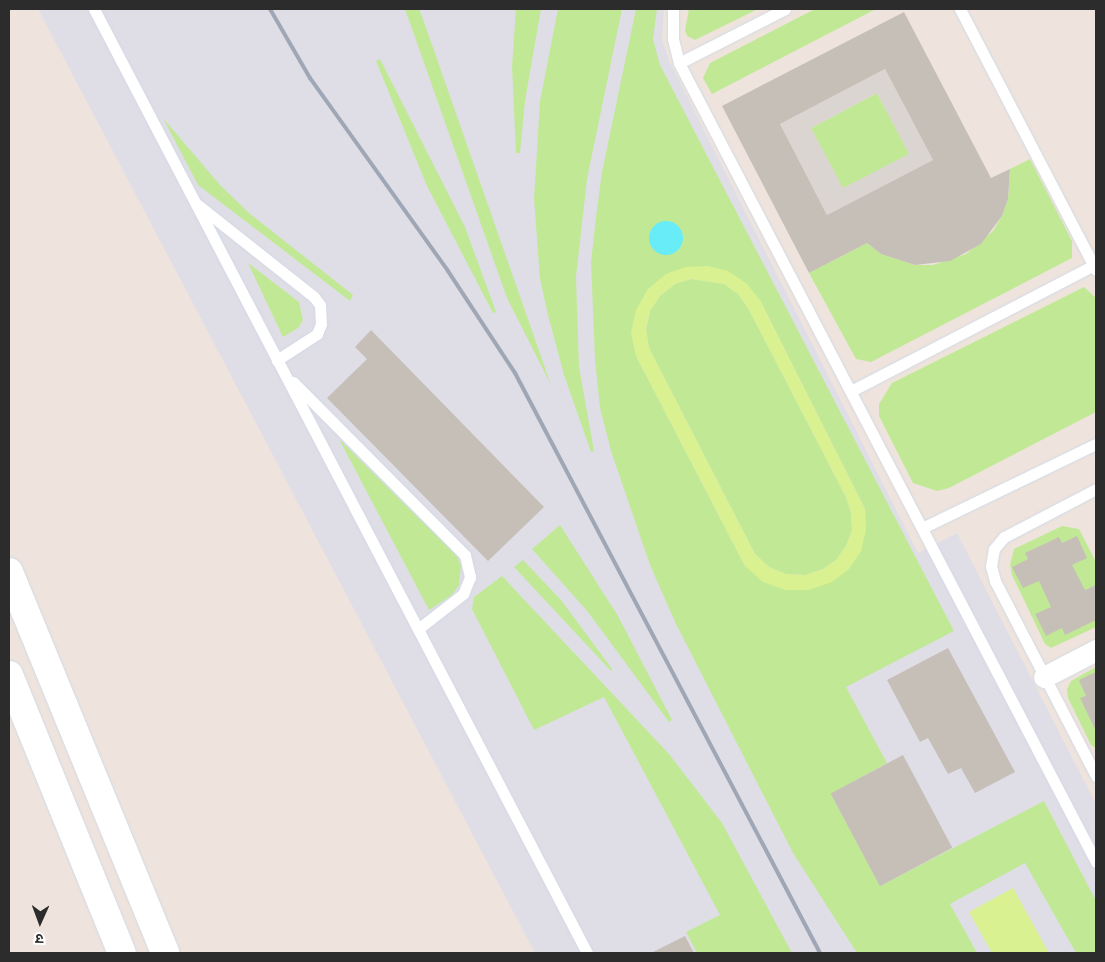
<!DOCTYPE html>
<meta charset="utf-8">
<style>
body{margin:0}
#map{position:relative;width:1105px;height:962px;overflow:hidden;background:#eee4dd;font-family:Overpass,"Noto Sans Devanagari",sans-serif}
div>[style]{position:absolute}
.industrial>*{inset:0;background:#dfdee6}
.green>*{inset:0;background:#c1e995;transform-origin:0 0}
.pitch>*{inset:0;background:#d9f190}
.plaza>*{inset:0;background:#dad5d0}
.water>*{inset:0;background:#68ecf8}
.round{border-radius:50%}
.building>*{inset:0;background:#c6bfb8;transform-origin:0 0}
.roads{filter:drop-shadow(0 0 1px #d2d9e5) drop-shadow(0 0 1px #d2d9e5)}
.lane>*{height:11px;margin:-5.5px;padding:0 5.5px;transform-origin:5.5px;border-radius:5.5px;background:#fff}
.street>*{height:21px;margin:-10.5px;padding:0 10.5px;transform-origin:10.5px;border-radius:10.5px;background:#fff}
.secondary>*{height:28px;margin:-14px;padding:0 14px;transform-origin:14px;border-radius:14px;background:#fff}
.rail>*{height:4px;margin:-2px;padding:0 2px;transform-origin:2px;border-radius:2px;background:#9fa7b7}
span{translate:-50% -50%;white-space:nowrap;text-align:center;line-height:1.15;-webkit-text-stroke:4px #fff;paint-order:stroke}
.frame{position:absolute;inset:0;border:10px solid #2c2c2c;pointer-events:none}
.north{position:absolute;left:15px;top:897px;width:50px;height:50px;-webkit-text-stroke:4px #fff;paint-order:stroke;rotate:182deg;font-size:14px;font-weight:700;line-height:20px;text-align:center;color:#2c2c2c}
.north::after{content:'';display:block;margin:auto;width:18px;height:22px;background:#2c2c2c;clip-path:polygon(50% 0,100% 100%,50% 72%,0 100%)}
</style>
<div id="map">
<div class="industrial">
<i style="clip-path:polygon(38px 9px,664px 9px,662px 39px,670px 63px,918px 553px,957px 533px,1096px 804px,1096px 953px,535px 953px)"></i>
</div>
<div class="green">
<i style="clip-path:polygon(405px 9px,419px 9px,423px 19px,551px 385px,507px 298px)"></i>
<i style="clip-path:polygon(516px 9px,541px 9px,525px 101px,520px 153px,516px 153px,512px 66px)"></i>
<i style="clip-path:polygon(558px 9px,622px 9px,587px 179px,576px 277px,579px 367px,594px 451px,591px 452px,564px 375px,548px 315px,540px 279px,534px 199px,540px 101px)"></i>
<i style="clip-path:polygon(evenodd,636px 9px,657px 9px,653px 39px,660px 65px,954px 631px,846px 687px,887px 763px,831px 794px,880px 886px,1044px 801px,1096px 901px,1096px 953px,1076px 953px,1025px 863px,950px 904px,977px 953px,857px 953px,793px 853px,676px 624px,650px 565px,611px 451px,600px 408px,595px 360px,591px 262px,596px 217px,602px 172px,636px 9px,708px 266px,760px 300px,865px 509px,866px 530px,809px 590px,745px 566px,636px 356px,648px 289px,708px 266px)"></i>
<i style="clip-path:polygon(689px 9px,758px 9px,695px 40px,687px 36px,685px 30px)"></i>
<i style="clip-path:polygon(815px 9px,876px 9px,712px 94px,703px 78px,710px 63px)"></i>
<i style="clip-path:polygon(380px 59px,465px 227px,496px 312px,493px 313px,427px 186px,376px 61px)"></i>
<i style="left:877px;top:93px;width:69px;height:75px;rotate:62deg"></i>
<i style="clip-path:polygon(163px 118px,220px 185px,249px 213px,353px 295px,350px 301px,198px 185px)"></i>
<i style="clip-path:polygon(1030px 159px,1072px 241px,1072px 258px,871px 362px,856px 359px,809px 273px,867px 243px,881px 254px,915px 265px,933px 265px,966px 254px,993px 231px,1002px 216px,1008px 199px,1010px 169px)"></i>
<i style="clip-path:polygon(248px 263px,299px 302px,303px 320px,298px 328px,283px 337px)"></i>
<i style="clip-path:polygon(691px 279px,724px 284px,738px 294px,748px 308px,846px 497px,851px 513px,852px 530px,846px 546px,836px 560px,823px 569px,805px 575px,786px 574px,769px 567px,755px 554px,649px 348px,646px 330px,650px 311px,660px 296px,675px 284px)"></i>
<i style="clip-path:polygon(1084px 287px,1096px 298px,1096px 412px,949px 488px,937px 491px,913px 483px,879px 416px,879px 404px,892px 383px)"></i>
<i style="clip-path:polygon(339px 439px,457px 556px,461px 566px,459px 585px,452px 595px,429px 610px)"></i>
<i style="clip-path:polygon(560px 525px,618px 616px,672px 720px,669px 722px,588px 612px,532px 549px)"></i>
<i style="clip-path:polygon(1062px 526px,1079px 529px,1096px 562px,1096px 627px,1051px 648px,1045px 644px,1012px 575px,1010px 565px,1014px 549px)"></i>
<i style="clip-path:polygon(523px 560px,561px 600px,612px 669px,611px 671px,514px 567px)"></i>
<i style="clip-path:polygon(502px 576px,669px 754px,722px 823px,792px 953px,697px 953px,686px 932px,720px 915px,604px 697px,534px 730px,472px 609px,474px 597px)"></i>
<i style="clip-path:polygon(1096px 667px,1096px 748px,1091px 745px,1068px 698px,1067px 689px,1071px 681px)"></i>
</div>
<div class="pitch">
<i style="clip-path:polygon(evenodd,708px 266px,728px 271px,746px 283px,760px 300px,865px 509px,866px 530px,861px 551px,849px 569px,832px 582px,809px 590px,786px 590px,763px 582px,745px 566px,636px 356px,631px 333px,636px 310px,648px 289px,666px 274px,686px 267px,708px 266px,691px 279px,724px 284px,738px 294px,748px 308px,846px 497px,851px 513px,852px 530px,846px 546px,836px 560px,823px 569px,805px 575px,786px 574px,769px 567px,755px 554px,649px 348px,646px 329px,650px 311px,660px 296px,675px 284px,691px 279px)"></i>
<i style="clip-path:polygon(1013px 888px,1049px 953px,992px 953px,969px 912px)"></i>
</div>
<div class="plaza">
<i style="clip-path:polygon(evenodd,885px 69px,933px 160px,827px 215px,780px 124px,885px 69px,877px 93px,909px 154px,843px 188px,811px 128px,877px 93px)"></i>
</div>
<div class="water">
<i class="round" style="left:649px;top:221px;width:34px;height:34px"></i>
</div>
<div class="building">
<i style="clip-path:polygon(evenodd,904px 12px,991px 178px,1010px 169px,1008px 199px,1002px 216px,981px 244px,950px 261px,915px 265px,881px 254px,867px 243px,809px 273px,722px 106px,904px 12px,885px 69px,933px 160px,827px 215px,780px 124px,885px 69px)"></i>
<i style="clip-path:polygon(371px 330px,544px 507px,488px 561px,327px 398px,367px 359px,355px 347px)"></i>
<i style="clip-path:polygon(1077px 536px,1087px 558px,1072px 565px,1085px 590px,1096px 585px,1096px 620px,1065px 635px,1062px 628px,1046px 636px,1035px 614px,1051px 607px,1039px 581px,1023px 588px,1012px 567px,1028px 559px,1025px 553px,1059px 537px,1062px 543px)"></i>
<i style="clip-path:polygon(948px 648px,1015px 772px,975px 793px,961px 768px,948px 774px,928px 738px,920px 742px,887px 680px)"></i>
<i style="clip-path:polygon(1096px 672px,1096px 731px,1080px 698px,1086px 696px,1079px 680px)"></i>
<i style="left:903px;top:755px;width:105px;height:82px;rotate:62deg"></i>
<i style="clip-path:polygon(685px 936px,694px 953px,651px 953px)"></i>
</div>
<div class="roads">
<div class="lane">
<i style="left:94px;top:9px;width:1065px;rotate:62.42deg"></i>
<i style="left:673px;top:9px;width:30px;rotate:90deg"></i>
<i style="left:673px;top:39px;width:25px;rotate:76deg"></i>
<i style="left:679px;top:63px;width:901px;rotate:62.44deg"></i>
<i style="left:960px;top:9px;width:294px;rotate:62.5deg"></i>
<i style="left:679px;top:63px;width:119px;rotate:-27deg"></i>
<i style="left:198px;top:205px;width:148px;rotate:38.4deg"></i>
<i style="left:314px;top:297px;width:10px;rotate:53deg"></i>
<i style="left:320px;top:305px;width:19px;rotate:87deg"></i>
<i style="left:321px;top:324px;width:11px;rotate:112deg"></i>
<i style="left:317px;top:334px;width:48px;rotate:147deg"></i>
<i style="left:293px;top:382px;width:244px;rotate:45.2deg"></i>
<i style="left:465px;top:555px;width:23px;rotate:77deg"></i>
<i style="left:470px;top:577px;width:18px;rotate:112deg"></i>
<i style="left:463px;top:594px;width:57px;rotate:142.1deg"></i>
<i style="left:851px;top:391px;width:274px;rotate:-27.4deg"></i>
<i style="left:1096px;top:489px;width:104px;rotate:152.4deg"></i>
<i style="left:1004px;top:537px;width:16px;rotate:130deg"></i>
<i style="left:994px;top:549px;width:17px;rotate:100deg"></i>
<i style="left:991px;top:566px;width:16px;rotate:75deg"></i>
<i style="left:995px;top:581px;width:220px;rotate:62.6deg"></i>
<i style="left:922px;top:528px;width:193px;rotate:-25.8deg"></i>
</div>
<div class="street">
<i style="left:1044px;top:677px;width:59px;rotate:-27.4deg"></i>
</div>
<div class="secondary">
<i style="left:9px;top:572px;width:412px;rotate:67.7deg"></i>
<i style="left:9px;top:675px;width:300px;rotate:67.9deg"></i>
</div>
</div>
<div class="rail">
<i style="left:270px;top:9px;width:80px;rotate:59.9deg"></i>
<i style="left:310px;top:78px;width:237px;rotate:54.4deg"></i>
<i style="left:448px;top:271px;width:122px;rotate:56.7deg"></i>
<i style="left:515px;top:373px;width:655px;rotate:62.26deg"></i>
</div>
<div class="frame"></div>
<div class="north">उ</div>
</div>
